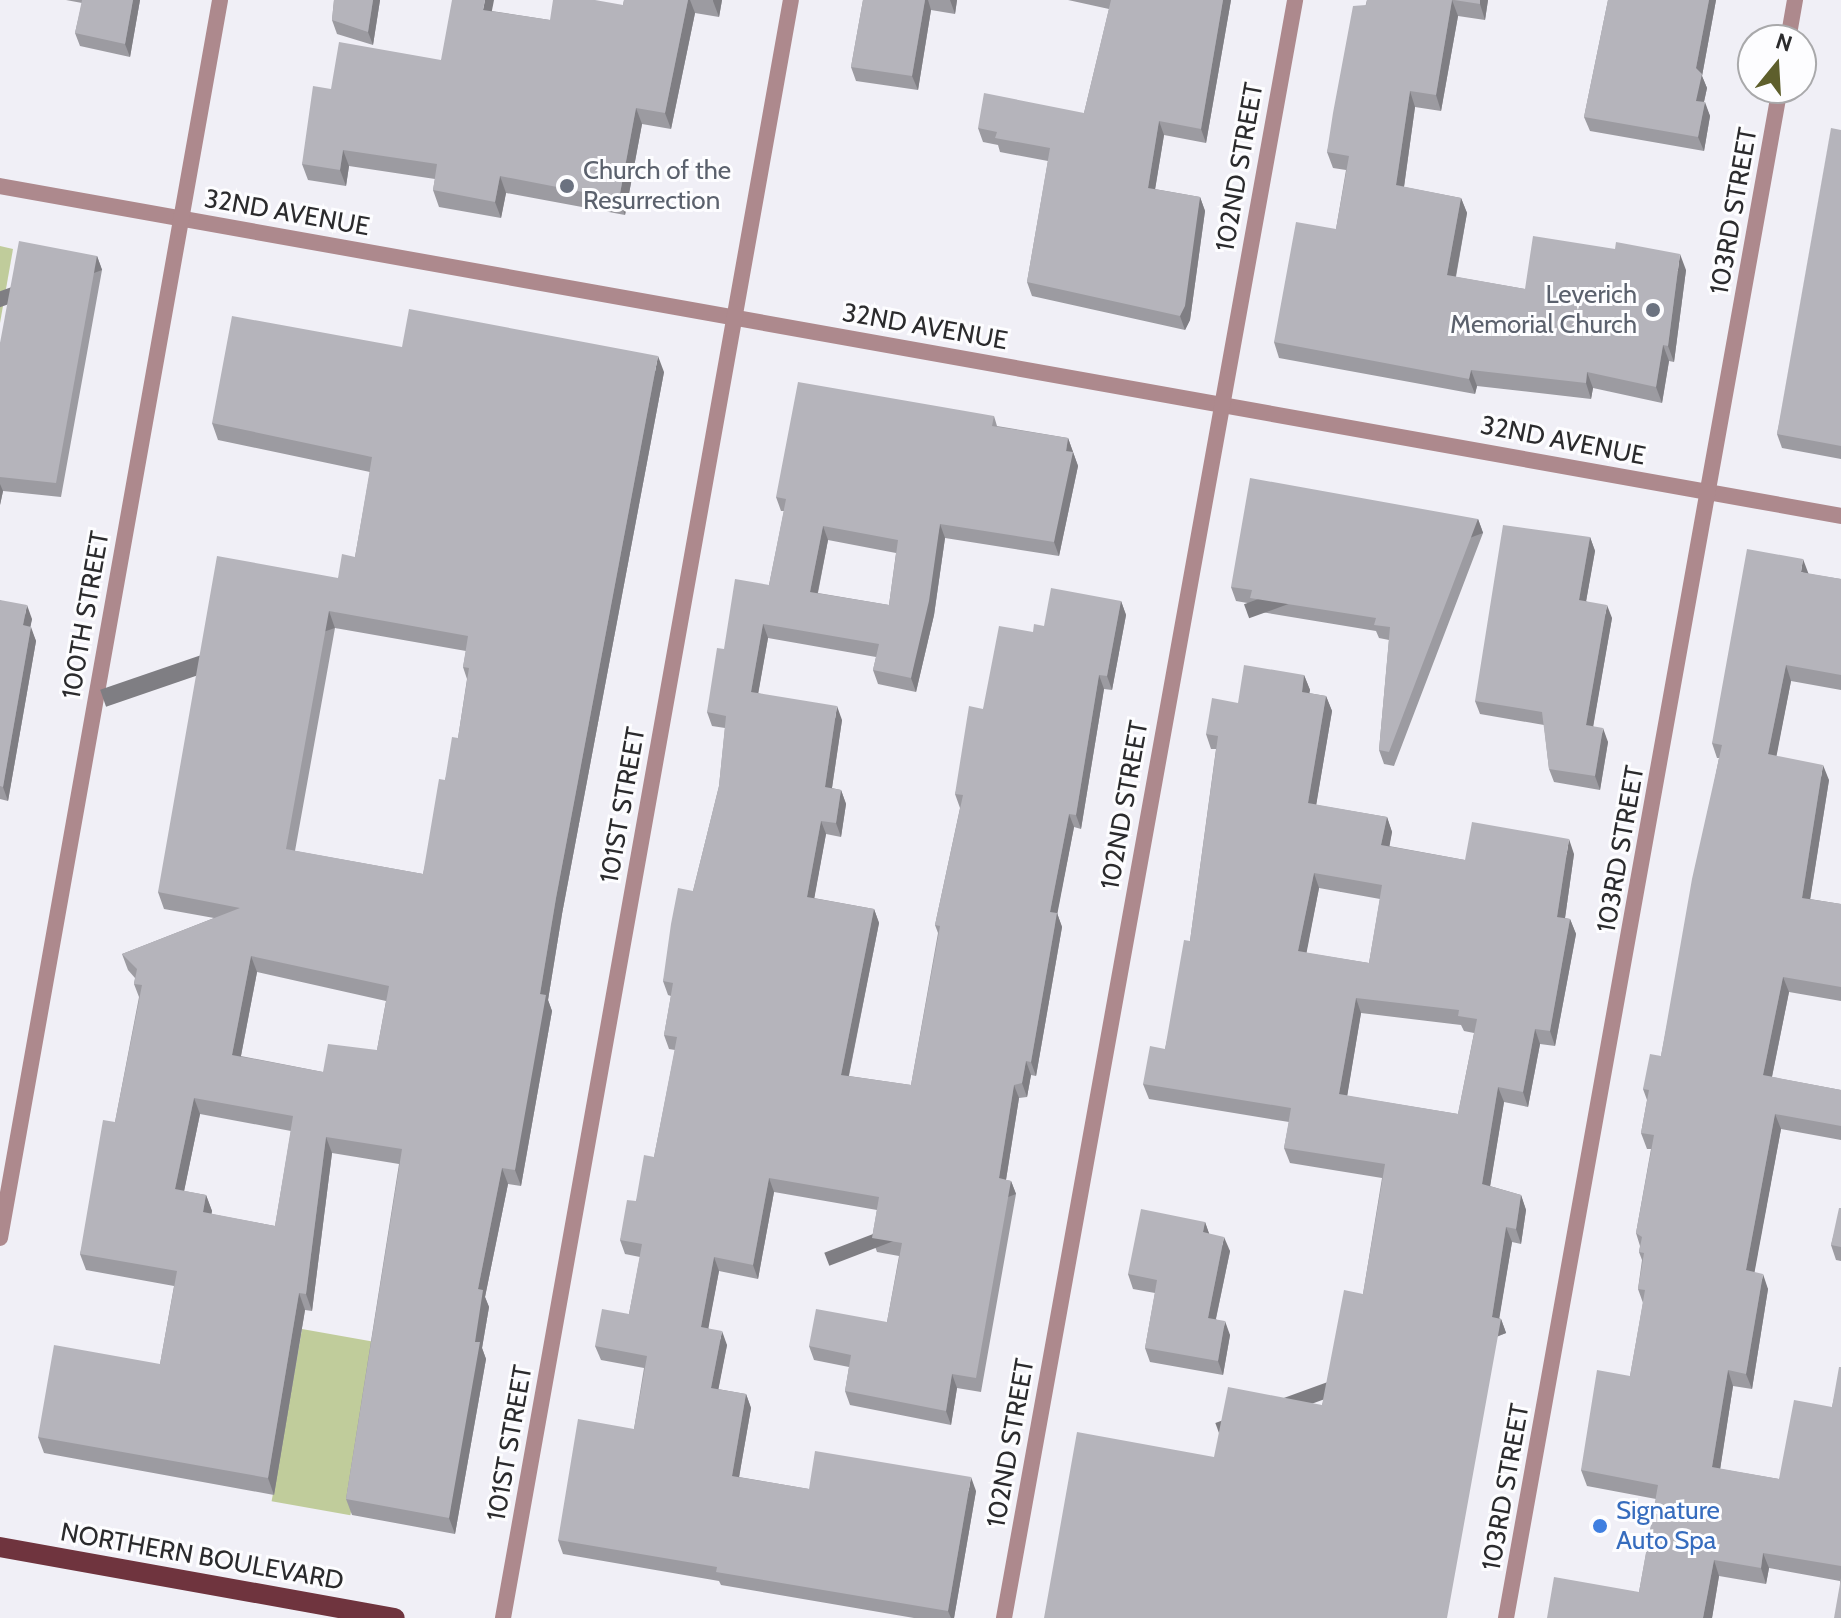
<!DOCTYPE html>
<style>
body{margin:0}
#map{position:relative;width:1841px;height:1618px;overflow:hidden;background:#f0eff6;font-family:Cabin,sans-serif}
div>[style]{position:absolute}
.green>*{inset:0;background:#c0cc9b;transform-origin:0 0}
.minor>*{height:16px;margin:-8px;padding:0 8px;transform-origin:8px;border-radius:8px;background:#ad898d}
.primary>*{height:20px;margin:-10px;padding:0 10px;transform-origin:10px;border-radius:10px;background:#6f343e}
.wall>*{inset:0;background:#9c9ba1}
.shaded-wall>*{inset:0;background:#7f7e83;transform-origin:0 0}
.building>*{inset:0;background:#b5b4bb}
.dots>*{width:22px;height:22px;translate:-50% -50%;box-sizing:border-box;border:4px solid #fdfdff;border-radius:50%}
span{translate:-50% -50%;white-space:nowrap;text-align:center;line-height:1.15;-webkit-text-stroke:6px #fdfdff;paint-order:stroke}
.street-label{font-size:26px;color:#2b2b2d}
.worship-label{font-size:26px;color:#5b616d}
.left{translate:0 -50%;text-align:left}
.right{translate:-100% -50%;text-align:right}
.shop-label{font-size:26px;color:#366cbe}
.north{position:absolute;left:1737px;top:24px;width:80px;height:80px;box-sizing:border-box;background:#fdfdff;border:2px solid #a9a9ab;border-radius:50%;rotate:18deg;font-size:22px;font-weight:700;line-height:32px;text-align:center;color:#2b2b2d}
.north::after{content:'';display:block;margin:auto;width:28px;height:36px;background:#5e5f2c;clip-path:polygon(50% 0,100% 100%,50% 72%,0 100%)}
</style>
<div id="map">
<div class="green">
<i style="clip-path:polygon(0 246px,13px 249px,0 323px)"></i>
<i style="left:302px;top:1329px;width:80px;height:175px;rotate:10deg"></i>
</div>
<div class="minor">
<i style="left:1788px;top:40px;width:41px;rotate:-80.1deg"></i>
<i style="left:0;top:186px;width:1870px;rotate:10.16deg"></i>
<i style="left:0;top:1238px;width:1257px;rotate:-79.92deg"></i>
<i style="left:503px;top:1618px;width:1643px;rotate:-79.91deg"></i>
<i style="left:1004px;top:1618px;width:1644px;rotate:-79.8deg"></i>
<i style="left:1506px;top:1618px;width:1554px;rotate:-79.85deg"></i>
</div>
<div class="primary">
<i style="left:0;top:1547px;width:401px;rotate:10.2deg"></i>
</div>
<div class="wall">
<i style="clip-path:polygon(66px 0,140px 0,130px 57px,80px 46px,75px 33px,82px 3px)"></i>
<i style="clip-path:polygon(334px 0,380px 0,373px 45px,337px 34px,332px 20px)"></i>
<i style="clip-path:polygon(624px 0,722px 0,719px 17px,695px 13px,671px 129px,642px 124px,625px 215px,506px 193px,501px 218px,439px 207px,433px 190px,435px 179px,349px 166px,346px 186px,308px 180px,302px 164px,331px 89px,441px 60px,492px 11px,550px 20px,623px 5px)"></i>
<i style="clip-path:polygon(863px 0,957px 0,955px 14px,931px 10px,918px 90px,856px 81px,851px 67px)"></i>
<i style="clip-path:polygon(1068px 0,1231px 0,1206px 143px,1164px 135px,1155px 189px,1200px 197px,1205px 211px,1190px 320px,1185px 330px,1032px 296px,1027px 282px,1048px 161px,1000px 152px,998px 145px,983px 142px,978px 128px,1084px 113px,1109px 9px)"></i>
<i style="clip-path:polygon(1367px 0,1488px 0,1485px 20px,1458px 16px,1441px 111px,1415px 107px,1404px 187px,1461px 198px,1467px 213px,1456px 277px,1525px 289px,1686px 270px,1674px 362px,1669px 361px,1662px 403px,1593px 388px,1591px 399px,1477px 386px,1475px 394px,1279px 358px,1274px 342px,1336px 229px,1346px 170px,1333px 168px,1327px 152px)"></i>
<i style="clip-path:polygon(1608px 0,1716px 0,1702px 76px,1707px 88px,1704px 102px,1710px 116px,1704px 151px,1590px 131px,1584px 117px)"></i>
<i style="clip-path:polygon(1841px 130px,1841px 459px,1782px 448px,1777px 434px)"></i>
<i style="clip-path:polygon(97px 256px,102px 270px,61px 497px,3px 491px,0 505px,0 343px)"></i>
<i style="clip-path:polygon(evenodd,402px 347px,664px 372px,562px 914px,548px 1000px,552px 1011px,521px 1186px,508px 1184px,485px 1297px,489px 1307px,482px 1348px,486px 1359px,455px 1534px,352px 1515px,346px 1499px,399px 1164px,332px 1153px,312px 1311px,305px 1310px,274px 1495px,44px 1453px,38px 1437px,160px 1364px,174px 1286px,86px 1270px,80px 1254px,115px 1122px,139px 997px,134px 984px,135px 978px,128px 970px,122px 954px,214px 918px,164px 909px,158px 892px,338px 578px,355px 557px,370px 472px,218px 440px,212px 423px,402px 347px,335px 628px,466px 651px,463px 667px,467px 679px,458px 738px,445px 780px,423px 874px,295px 851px,335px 628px,402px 347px,257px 972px,386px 1001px,377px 1050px,323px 1072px,241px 1056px,257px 972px,402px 347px,200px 1114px,291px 1131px,275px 1226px,211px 1214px,212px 1211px,206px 1195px,184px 1191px,200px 1114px)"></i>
<i style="clip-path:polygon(evenodd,994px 416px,997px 426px,1068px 438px,1078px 466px,1059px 556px,945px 538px,934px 615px,916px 692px,878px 684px,873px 670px,876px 657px,768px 638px,758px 693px,842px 720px,832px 788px,841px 790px,846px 804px,841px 837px,826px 834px,814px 898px,874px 909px,879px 923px,849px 1076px,911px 1085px,938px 933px,935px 925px,960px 808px,955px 794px,983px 709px,1033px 632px,1044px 626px,1121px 601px,1126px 615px,1112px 690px,1104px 689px,1081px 829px,1074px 827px,1057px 913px,1062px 927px,1036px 1076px,1031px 1075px,1027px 1097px,1019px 1098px,1006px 1180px,1011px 1181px,1016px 1194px,981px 1392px,957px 1388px,951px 1425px,850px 1405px,845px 1391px,849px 1367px,814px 1360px,809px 1346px,887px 1322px,899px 1256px,877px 1252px,872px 1238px,877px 1210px,774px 1192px,758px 1279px,719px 1271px,708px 1328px,727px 1345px,718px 1389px,746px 1394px,751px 1408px,739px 1477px,809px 1489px,976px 1491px,954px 1618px,914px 1618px,721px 1585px,719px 1581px,563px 1554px,558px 1540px,634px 1429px,644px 1368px,601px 1360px,595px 1346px,629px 1314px,640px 1257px,625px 1254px,620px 1240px,654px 1157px,675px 1050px,669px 1049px,664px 1035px,671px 996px,668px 995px,663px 981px,693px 891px,719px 786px,725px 728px,712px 726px,707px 712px,769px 585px,784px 511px,781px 511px,776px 497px,994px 416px,828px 540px,896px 553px,889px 605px,818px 593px,828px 540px)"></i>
<i style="clip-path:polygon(1478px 519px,1483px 533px,1394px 766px,1384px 764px,1379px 750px,1389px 640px,1379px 638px,1376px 631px,1255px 611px,1253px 604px,1236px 601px,1231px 587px)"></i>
<i style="clip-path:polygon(1590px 537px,1595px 551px,1586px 601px,1612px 618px,1593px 726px,1608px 742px,1600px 790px,1554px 782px,1549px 769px,1544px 725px,1480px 714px,1475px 701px)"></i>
<i style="clip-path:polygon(1809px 574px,1841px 579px,1841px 690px,1791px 681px,1776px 756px,1829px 780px,1810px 899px,1841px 904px,1841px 1001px,1789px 992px,1772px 1077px,1841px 1090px,1841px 1140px,1781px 1129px,1754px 1272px,1768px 1289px,1752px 1389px,1733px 1386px,1720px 1469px,1779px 1479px,1832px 1407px,1841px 1367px,1841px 1618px,1840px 1581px,1769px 1568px,1766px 1584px,1719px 1576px,1712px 1618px,1547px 1618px,1639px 1592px,1656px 1499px,1587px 1486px,1581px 1470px,1630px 1376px,1643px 1303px,1638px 1289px,1642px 1260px,1639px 1252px,1640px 1246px,1636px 1233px,1651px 1149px,1647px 1149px,1641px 1133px,1647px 1100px,1643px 1089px,1661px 1056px,1719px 758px,1717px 758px,1712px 743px)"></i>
<i style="clip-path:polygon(0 600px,32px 619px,30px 627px,36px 641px,8px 801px,0 799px)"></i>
<i style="clip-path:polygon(evenodd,1304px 675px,1310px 690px,1309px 693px,1326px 696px,1332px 711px,1316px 805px,1387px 817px,1392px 832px,1389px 846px,1465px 860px,1574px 854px,1565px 918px,1570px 919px,1576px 934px,1555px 1046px,1540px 1044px,1528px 1107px,1504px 1102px,1490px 1186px,1521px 1195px,1526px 1210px,1521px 1244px,1512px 1242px,1499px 1318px,1501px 1319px,1506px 1333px,1214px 1457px,1322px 1405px,1363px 1294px,1382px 1178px,1290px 1163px,1284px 1148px,1289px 1122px,1149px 1099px,1143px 1084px,1165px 1049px,1190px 941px,1216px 749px,1211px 749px,1206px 734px,1238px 703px,1304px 675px,1319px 888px,1380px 899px,1369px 963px,1306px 953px,1319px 888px,1304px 675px,1361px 1013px,1461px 1025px,1464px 1031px,1474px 1033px,1458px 1114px,1347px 1096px,1361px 1013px)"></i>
<i style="clip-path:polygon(1841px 1208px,1841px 1261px,1836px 1260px,1831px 1245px)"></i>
<i style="clip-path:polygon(1205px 1222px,1209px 1234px,1230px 1251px,1216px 1319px,1230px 1335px,1223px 1375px,1150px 1362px,1145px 1348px,1155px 1293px,1133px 1289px,1128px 1274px)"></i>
</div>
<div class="shaded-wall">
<i style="clip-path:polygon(133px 0,140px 0,130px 57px,125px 44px)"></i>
<i style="clip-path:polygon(373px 0,380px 0,373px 45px,368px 32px)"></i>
<i style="clip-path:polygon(485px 0,494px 0,489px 26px,483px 10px)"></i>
<i style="clip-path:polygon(688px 0,690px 0,695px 13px,671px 129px,665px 113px)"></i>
<i style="clip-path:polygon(713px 0,722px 0,719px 17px,713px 1px)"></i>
<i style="clip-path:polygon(925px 0,928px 0,931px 10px,918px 90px,912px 76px)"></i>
<i style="clip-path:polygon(950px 0,957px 0,955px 14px)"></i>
<i style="clip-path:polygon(1223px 0,1231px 0,1206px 143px,1201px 129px)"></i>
<i style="clip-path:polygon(1452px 0,1458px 16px,1441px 111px,1436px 95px)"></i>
<i style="clip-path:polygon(1480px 0,1488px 0,1485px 20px,1480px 4px)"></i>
<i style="clip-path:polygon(1709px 0,1716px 0,1702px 76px,1707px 88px,1701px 115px,1696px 101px,1696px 68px)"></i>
<i style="clip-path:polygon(1410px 91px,1415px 107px,1402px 201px,1396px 185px)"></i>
<i style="clip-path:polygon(1705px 102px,1710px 116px,1704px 151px,1698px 137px)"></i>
<i style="clip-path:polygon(636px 108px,642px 124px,625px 215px,619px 199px)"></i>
<i style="clip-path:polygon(1159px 121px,1164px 135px,1153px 202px,1148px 188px)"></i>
<i style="clip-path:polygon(343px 150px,349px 166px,346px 186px,340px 170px)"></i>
<i style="clip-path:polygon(500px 176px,506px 193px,501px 218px,495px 202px)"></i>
<i style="clip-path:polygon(1200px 197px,1205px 211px,1190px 320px,1185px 330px,1180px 316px)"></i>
<i style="clip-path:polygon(1461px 198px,1467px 213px,1453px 291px,1447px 275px)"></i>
<i style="clip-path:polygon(1680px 254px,1686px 270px,1674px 362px,1668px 346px)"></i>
<i style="left:97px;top:256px;width:15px;height:231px;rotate:70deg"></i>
<i style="clip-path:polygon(1663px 345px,1669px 361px,1662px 403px,1656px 387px)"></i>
<i style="clip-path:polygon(658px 356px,664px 372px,562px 914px,548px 1000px,552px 1011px,521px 1186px,515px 1170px,540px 994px,556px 898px)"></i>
<i style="clip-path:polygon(1471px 370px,1477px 386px,1475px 394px,1469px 379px)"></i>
<i style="clip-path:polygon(1587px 372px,1593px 388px,1591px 399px,1586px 383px)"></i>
<i style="clip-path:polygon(1068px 438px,1078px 466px,1059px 556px,1054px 542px)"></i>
<i style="clip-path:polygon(0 484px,3px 491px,0 505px)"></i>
<i style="left:1478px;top:519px;width:15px;height:249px;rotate:70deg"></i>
<i style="clip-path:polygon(940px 524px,945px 538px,934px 615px,916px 692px,911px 678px)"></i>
<i style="clip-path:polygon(823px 526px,828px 540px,815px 606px,810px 592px)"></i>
<i style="clip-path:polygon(1590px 537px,1595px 551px,1584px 613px,1579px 600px)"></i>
<i style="clip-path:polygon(1803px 559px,1809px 575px,1801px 572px)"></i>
<i style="clip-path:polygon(1121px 601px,1126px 615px,1112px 690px,1107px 676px)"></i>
<i style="clip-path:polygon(27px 605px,32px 619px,28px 639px,23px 625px)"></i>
<i style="clip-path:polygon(1607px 605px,1612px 618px,1591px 739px,1586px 725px)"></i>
<i style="left:329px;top:611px;width:18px;height:242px;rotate:71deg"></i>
<i style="clip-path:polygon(763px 624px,768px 638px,756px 706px,751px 692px)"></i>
<i style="clip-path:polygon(31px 627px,36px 641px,8px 801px,3px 787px)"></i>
<i style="clip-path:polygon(1786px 665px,1791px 681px,1774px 769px,1768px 754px)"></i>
<i style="clip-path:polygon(1099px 675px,1104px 689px,1081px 829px,1076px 815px)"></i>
<i style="clip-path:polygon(1304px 675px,1310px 690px,1307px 706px,1302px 692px)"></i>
<i style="clip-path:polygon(1326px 696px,1332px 711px,1314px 818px,1308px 803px)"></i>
<i style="clip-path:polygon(837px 706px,842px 720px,830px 801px,825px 787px)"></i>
<i style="clip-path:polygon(1603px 728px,1608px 742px,1600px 790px,1595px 776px)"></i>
<i style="clip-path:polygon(1823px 765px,1829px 780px,1808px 913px,1802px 898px)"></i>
<i style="clip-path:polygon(841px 790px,846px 804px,841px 837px,836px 823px)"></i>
<i style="clip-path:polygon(1069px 814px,1074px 827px,1055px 926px,1050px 912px)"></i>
<i style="clip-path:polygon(1387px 817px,1392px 832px,1387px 860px,1381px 845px)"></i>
<i style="clip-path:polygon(821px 821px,826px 834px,812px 911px,807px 897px)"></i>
<i style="clip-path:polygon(1569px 839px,1574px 854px,1563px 932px,1557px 917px)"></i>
<i style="clip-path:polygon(1314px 873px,1319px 888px,1304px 966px,1298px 951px)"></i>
<i style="clip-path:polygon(874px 909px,879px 923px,846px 1089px,841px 1075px)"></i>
<i style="clip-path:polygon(1057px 913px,1062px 927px,1036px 1076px,1031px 1062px)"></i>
<i style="clip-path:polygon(1570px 919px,1576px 934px,1555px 1046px,1550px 1031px)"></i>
<i style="clip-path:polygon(251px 956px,257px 972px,238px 1071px,232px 1055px)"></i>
<i style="clip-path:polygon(1783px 977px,1789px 992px,1769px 1091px,1763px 1075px)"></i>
<i style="clip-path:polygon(1356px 998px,1361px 1013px,1345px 1109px,1339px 1094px)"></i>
<i style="clip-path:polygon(1535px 1029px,1540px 1044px,1528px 1107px,1523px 1092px)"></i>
<i style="clip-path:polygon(1026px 1061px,1031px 1075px,1027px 1097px,1022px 1083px)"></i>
<i style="clip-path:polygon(1014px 1085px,1019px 1098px,1004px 1192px,999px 1178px)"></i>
<i style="clip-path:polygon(1498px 1087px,1504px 1102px,1488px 1199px,1482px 1184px)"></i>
<i style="clip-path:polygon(194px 1098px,200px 1114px,181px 1206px,175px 1189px)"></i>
<i style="clip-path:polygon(1775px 1114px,1781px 1129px,1752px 1286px,1746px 1270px)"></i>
<i style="clip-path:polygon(326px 1137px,332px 1153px,312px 1311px,306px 1294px)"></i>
<i style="clip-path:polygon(502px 1168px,508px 1184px,485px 1297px,489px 1307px,482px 1348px,486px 1359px,455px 1534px,449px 1518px,475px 1342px,478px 1289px)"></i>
<i style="clip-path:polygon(769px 1178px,774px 1192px,758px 1279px,753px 1265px)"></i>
<i style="left:1011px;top:1181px;width:14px;height:200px;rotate:69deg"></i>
<i style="clip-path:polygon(206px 1195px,212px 1211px,209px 1229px,203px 1212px)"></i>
<i style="clip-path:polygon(1521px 1195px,1526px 1210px,1521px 1244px,1516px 1229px)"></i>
<i style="clip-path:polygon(1205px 1222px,1210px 1236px,1203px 1232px)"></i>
<i style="clip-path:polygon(1506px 1227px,1512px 1242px,1497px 1332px,1492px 1317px)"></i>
<i style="clip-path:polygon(1224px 1237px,1230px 1251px,1213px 1332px,1208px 1318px)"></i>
<i style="clip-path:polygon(714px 1257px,719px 1271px,706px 1341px,701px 1327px)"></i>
<i style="clip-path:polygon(1763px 1274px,1768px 1289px,1752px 1389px,1746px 1374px)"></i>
<i style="clip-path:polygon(299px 1293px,305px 1310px,274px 1495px,268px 1478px)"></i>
<i style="left:1501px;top:1319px;width:15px;height:304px;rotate:70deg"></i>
<i style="clip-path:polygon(1225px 1321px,1230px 1335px,1223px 1375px,1218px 1361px)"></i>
<i style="clip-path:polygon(722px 1331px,727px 1345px,716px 1402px,711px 1388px)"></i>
<i style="clip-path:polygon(1728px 1370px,1733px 1386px,1718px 1483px,1712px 1467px)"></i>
<i style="clip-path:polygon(952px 1374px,957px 1388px,951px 1425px,946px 1411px)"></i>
<i style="clip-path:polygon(746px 1394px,751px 1408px,737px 1489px,732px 1476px)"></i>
<i style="clip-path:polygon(971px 1477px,976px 1491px,954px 1618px,951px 1618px,948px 1611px)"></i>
<i style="clip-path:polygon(1763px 1553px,1769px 1568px,1766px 1584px,1761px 1568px)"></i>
<i style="clip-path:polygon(1714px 1560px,1719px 1576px,1712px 1618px,1703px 1618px)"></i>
</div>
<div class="building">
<i style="clip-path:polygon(82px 0,133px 0,125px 44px,75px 33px)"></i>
<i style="clip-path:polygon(334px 0,373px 0,368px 32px,332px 20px)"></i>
<i style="clip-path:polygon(452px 0,485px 0,483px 10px,550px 20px,553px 0,595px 0,623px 5px,624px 0,688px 0,665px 113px,636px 108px,619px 199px,500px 176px,495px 202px,433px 190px,437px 164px,343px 150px,340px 170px,302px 164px,313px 86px,331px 89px,339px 42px,441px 60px)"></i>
<i style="clip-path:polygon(863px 0,925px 0,912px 76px,851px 67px)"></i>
<i style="clip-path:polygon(1111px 0,1223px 0,1201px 129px,1159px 121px,1148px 188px,1200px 197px,1185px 306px,1180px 316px,1027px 282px,1050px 148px,995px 138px,997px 132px,978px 128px,984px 93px,1084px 113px)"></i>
<i style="clip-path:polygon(1367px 0,1452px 0,1436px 95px,1410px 91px,1396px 185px,1461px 198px,1447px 275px,1525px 289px,1533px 236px,1615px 249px,1616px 242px,1680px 254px,1668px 346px,1663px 345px,1656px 387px,1587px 372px,1586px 383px,1471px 370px,1469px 379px,1274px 342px,1296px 222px,1336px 229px,1349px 156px,1327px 152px,1333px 113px,1353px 6px,1366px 5px)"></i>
<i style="clip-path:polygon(1454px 0,1480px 0,1480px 4px)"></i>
<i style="clip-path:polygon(1608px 0,1709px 0,1696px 68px,1702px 74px,1696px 101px,1705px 102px,1698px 137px,1584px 117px)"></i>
<i style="clip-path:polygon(1831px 128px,1841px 130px,1841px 446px,1777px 434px)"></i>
<i style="clip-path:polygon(19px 241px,97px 256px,56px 483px,0 477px,0 343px)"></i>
<i style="clip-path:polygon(evenodd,409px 309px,658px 356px,556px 898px,540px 994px,546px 995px,515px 1170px,502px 1168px,478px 1289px,483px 1290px,475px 1342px,480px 1342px,449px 1518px,346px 1499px,402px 1149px,326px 1137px,306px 1294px,299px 1293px,268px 1478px,38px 1437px,54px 1345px,160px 1364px,177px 1271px,80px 1254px,103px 1120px,115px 1122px,142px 985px,134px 984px,137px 969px,122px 954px,240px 908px,158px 892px,217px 556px,338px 578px,342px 554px,355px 557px,372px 457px,212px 423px,232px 316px,402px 347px,409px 309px,329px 611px,468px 636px,463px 667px,469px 668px,458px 738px,452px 737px,445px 780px,439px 779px,423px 874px,286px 849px,329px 611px,409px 309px,251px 956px,389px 986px,377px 1050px,328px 1044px,323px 1072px,232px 1055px,251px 956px,409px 309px,194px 1098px,293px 1116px,275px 1226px,203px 1212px,206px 1195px,175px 1189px,194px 1098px)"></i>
<i style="clip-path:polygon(evenodd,798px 382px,994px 416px,992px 426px,1068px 438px,1066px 451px,1073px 452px,1054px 542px,940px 524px,929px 601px,911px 678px,873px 670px,879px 644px,763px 624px,751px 692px,837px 706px,825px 787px,841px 790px,836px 823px,821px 821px,807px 897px,874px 909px,841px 1075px,911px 1085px,940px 926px,935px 925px,963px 795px,955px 794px,969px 706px,983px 709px,999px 626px,1033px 632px,1034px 624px,1044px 626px,1051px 588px,1121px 601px,1107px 676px,1099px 675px,1076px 815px,1069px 814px,1050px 912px,1057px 913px,1031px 1062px,1026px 1061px,1022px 1083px,1014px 1085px,999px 1178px,1011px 1181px,976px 1378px,952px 1374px,946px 1411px,845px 1391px,851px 1355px,809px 1346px,816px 1309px,887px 1322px,902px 1243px,872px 1238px,879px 1197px,769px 1178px,753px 1265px,714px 1257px,701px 1327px,722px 1331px,711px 1388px,746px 1394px,732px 1476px,809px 1489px,815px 1451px,971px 1477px,948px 1611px,716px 1572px,717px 1567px,558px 1540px,578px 1419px,634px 1429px,647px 1356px,595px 1346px,602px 1309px,629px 1314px,642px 1244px,620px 1240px,627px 1200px,636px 1201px,644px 1155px,654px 1157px,677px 1037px,664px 1035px,673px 983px,663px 981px,671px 924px,678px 888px,693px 891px,719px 786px,726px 716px,707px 712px,717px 648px,724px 649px,735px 579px,769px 585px,786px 499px,776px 497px,798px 382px,823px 526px,898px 540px,889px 605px,810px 592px,823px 526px)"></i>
<i style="clip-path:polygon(1250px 478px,1478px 519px,1389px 752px,1379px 750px,1390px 627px,1374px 625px,1376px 618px,1250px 598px,1252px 590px,1231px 587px)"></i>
<i style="clip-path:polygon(1503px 525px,1590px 537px,1579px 600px,1607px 605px,1586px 725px,1603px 728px,1595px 776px,1549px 769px,1542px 712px,1475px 701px)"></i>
<i style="clip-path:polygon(1747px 549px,1803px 559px,1801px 572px,1841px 579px,1841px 675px,1786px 665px,1768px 754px,1823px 765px,1802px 898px,1841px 904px,1841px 987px,1783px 977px,1763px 1075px,1841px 1090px,1841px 1126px,1775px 1114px,1746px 1270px,1763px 1274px,1746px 1374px,1728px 1370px,1712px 1467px,1779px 1479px,1794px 1400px,1832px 1407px,1839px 1367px,1841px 1367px,1841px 1566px,1763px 1553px,1761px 1568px,1714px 1560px,1703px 1618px,1547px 1618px,1554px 1577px,1639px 1592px,1658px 1485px,1581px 1470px,1597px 1370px,1630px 1376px,1645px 1290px,1638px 1289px,1644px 1253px,1639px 1252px,1642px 1237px,1636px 1233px,1654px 1135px,1641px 1133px,1649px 1090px,1643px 1089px,1650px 1054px,1661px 1056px,1692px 879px,1722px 745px,1712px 743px)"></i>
<i style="clip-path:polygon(0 600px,27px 605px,23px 625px,31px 627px,3px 787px,0 786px)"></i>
<i style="clip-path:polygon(evenodd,1244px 665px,1304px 675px,1302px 692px,1326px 696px,1308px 803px,1387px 817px,1381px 845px,1465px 860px,1472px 822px,1569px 839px,1557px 917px,1570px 919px,1550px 1031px,1535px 1029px,1523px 1092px,1498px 1087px,1482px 1184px,1521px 1195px,1516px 1229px,1506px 1227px,1492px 1317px,1501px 1319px,1447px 1618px,1044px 1618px,1077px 1432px,1214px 1457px,1228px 1387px,1322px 1405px,1344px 1290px,1363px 1294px,1385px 1164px,1284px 1148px,1291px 1108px,1143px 1084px,1150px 1046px,1165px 1049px,1184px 940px,1190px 941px,1218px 736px,1206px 734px,1212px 698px,1238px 703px,1244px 665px,1314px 873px,1382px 885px,1369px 963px,1298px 951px,1314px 873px,1244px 665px,1356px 998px,1459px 1010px,1458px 1016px,1477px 1019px,1458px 1114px,1339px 1094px,1356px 998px)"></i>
<i style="clip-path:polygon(1839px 1208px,1841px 1208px,1841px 1247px,1831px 1245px)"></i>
<i style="clip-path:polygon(1141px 1209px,1205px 1222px,1203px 1232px,1224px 1237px,1208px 1318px,1225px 1321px,1218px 1361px,1145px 1348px,1157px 1280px,1128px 1274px)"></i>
<i style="clip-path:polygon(1841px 1578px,1841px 1618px,1834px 1618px)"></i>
</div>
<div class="dots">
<i style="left:567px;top:186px;background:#6b7280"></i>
<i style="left:1653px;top:310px;background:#6b7280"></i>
<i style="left:1600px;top:1526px;background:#3f7fe0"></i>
</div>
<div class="street-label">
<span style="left:1240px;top:167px;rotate:-80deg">102ND STREET</span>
<span style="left:1734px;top:211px;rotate:-80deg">103RD STREET</span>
<span style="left:287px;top:213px;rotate:10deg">32ND AVENUE</span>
<span style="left:925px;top:327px;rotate:10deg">32ND AVENUE</span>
<span style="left:1563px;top:441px;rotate:11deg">32ND AVENUE</span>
<span style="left:86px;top:615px;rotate:-80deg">100TH STREET</span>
<span style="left:623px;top:805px;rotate:-80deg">101ST STREET</span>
<span style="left:1125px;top:805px;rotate:-80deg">102ND STREET</span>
<span style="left:1621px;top:849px;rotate:-80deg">103RD STREET</span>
<span style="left:510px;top:1443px;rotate:-80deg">101ST STREET</span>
<span style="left:1011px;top:1443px;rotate:-80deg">102ND STREET</span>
<span style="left:1506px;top:1487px;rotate:-80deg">103RD STREET</span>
<span style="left:202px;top:1557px;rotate:10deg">NORTHERN BOULEVARD</span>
</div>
<div class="worship-label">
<span class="left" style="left:583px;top:186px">Church of the<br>Resurrection</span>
<span class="right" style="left:1637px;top:310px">Leverich<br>Memorial Church</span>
</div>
<div class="shop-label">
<span class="left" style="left:1616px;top:1526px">Signature<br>Auto Spa</span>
</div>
<div class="north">N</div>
</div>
